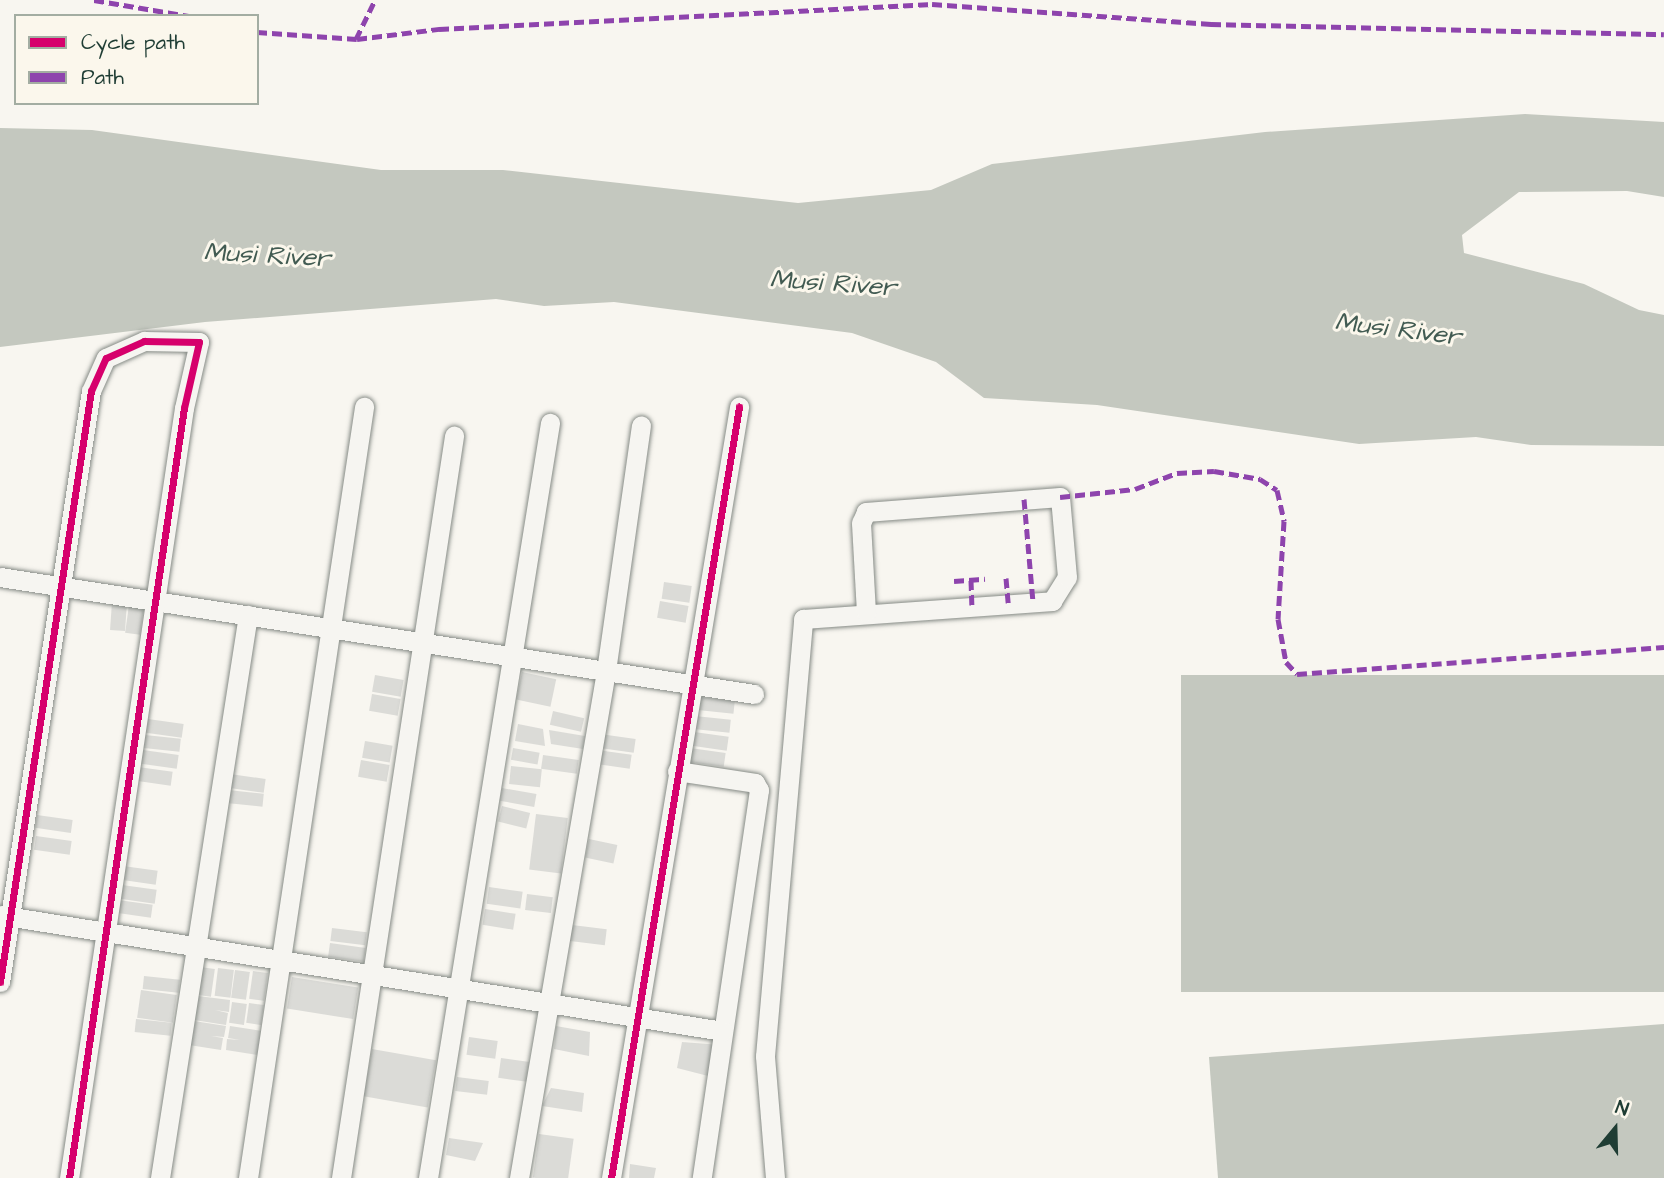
<!DOCTYPE html>
<style>
body{margin:0}
#map{position:relative;width:1664px;height:1178px;overflow:hidden;background:#f8f6f0;font-family:"Architects Daughter",sans-serif}
div>[style]{position:absolute}
.water>*{inset:0;background:#c4c8bf;transform-origin:0 0}
.building>*{inset:0;background:#dbdbd7;transform-origin:0 0}
.roads{filter:drop-shadow(0 0 2px #868b86) drop-shadow(0 0 2px #868b86)}
.minor>*{height:19px;margin:-9.5px;padding:0 9.5px;transform-origin:9.5px;border-radius:9.5px;background:#f6f5f1}
.quiet>*{height:5px;margin-top:-2.5px;transform-origin:0;background:repeating-linear-gradient(90deg,#8e44ad 0 10px,transparent 0 15px)}
.cycleway>*{height:7px;margin:-3.5px;padding:0 3.5px;transform-origin:3.5px;border-radius:3.5px;background:#d6006c}
span{translate:-50% -50%;white-space:nowrap;text-align:center;line-height:1.15;-webkit-text-stroke:6px #fbf7ec;paint-order:stroke}
.water-label{font-size:26px;color:#425b52;font-style:italic}
.legend{position:absolute;left:14px;top:14px;width:245px;height:91px;box-sizing:border-box;background:#fbf7ec;border:2px solid #a3ada2;margin:0;padding:9px 12px;list-style:none;font-size:21px;color:#1f3d34}
.legend li{display:flex;align-items:center;gap:14px;height:35px}
.legend b{width:35px;border:2px solid #a3ada2}
.north{position:absolute;left:1580px;top:1094px;width:70px;height:70px;-webkit-text-stroke:5px #fbf7ec;paint-order:stroke;rotate:19deg;font-size:19px;font-weight:700;line-height:28px;text-align:center;color:#1f3d34}
.north::after{content:'';display:block;margin:auto;width:24px;height:32px;background:#1f3d34;clip-path:polygon(50% 0,100% 100%,50% 72%,0 100%)}
</style>
<div id="map">
<div class="water">
<i style="clip-path:polygon(1525px 114px,1664px 122px,1664px 197px,1627px 191px,1519px 192px,1462px 235px,1464px 253px,1584px 284px,1639px 310px,1664px 315px,1664px 446px,1531px 445px,1476px 437px,1359px 444px,1097px 405px,984px 398px,936px 362px,852px 333px,614px 302px,544px 306px,496px 299px,205px 322px,0 347px,0 128px,92px 130px,381px 170px,503px 170px,798px 203px,931px 190px,992px 164px,1265px 132px)"></i>
<i style="left:1664px;top:675px;width:317px;height:483px;rotate:90deg"></i>
<i style="clip-path:polygon(1664px 1024px,1664px 1178px,1218px 1178px,1209px 1057px)"></i>
</div>
<div class="building">
<i style="left:664px;top:582px;width:28px;height:17px;rotate:8deg"></i>
<i style="left:660px;top:601px;width:29px;height:17px;rotate:10deg"></i>
<i style="left:112px;top:602px;width:15px;height:28px;rotate:4deg"></i>
<i style="left:129px;top:605px;width:15px;height:28px;rotate:8deg"></i>
<i style="left:522px;top:672px;width:35px;height:28px;rotate:12deg"></i>
<i style="left:375px;top:675px;width:29px;height:17px;rotate:10deg"></i>
<i style="left:372px;top:694px;width:29px;height:17px;rotate:10deg"></i>
<i style="left:699px;top:697px;width:36px;height:13px;rotate:6deg"></i>
<i style="left:553px;top:711px;width:32px;height:14px;rotate:13deg"></i>
<i style="left:695px;top:716px;width:36px;height:13px;rotate:6deg"></i>
<i style="left:148px;top:719px;width:36px;height:14px;rotate:8deg"></i>
<i style="clip-path:polygon(518px 724px,543px 729px,545px 746px,515px 741px)"></i>
<i style="clip-path:polygon(549px 730px,585px 736px,583px 749px,551px 744px)"></i>
<i style="left:694px;top:732px;width:35px;height:14px;rotate:8deg"></i>
<i style="left:600px;top:734px;width:36px;height:14px;rotate:8deg"></i>
<i style="left:145px;top:735px;width:36px;height:13px;rotate:6deg"></i>
<i style="left:365px;top:741px;width:28px;height:17px;rotate:10deg"></i>
<i style="left:513px;top:748px;width:27px;height:12px;rotate:10deg"></i>
<i style="left:690px;top:748px;width:36px;height:14px;rotate:8deg"></i>
<i style="left:143px;top:750px;width:36px;height:14px;rotate:8deg"></i>
<i style="left:597px;top:750px;width:35px;height:14px;rotate:8deg"></i>
<i style="left:543px;top:755px;width:36px;height:14px;rotate:8deg"></i>
<i style="left:361px;top:760px;width:29px;height:17px;rotate:10deg"></i>
<i style="left:511px;top:766px;width:31px;height:18px;rotate:6deg"></i>
<i style="left:138px;top:767px;width:35px;height:14px;rotate:8deg"></i>
<i style="left:230px;top:774px;width:36px;height:14px;rotate:8deg"></i>
<i style="left:502px;top:788px;width:35px;height:13px;rotate:10deg"></i>
<i style="left:228px;top:790px;width:36px;height:13px;rotate:6deg"></i>
<i style="left:502px;top:806px;width:29px;height:16px;rotate:14deg"></i>
<i style="left:536px;top:814px;width:32px;height:56px;rotate:7deg"></i>
<i style="left:37px;top:815px;width:36px;height:13px;rotate:8deg"></i>
<i style="left:36px;top:836px;width:36px;height:14px;rotate:8deg"></i>
<i style="left:589px;top:839px;width:29px;height:19px;rotate:12deg"></i>
<i style="left:123px;top:866px;width:35px;height:14px;rotate:8deg"></i>
<i style="left:122px;top:885px;width:35px;height:14px;rotate:8deg"></i>
<i style="left:489px;top:887px;width:34px;height:17px;rotate:8deg"></i>
<i style="left:527px;top:894px;width:26px;height:16px;rotate:7deg"></i>
<i style="left:118px;top:900px;width:35px;height:13px;rotate:8deg"></i>
<i style="left:485px;top:909px;width:31px;height:16px;rotate:9deg"></i>
<i style="left:572px;top:925px;width:35px;height:16px;rotate:7deg"></i>
<i style="left:332px;top:928px;width:35px;height:13px;rotate:7deg"></i>
<i style="left:330px;top:943px;width:36px;height:14px;rotate:8deg"></i>
<i style="left:200px;top:967px;width:15px;height:28px;rotate:8deg"></i>
<i style="left:218px;top:968px;width:16px;height:28px;rotate:7deg"></i>
<i style="left:235px;top:970px;width:15px;height:28px;rotate:8deg"></i>
<i style="left:253px;top:971px;width:15px;height:28px;rotate:8deg"></i>
<i style="left:144px;top:976px;width:36px;height:13px;rotate:6deg"></i>
<i style="left:292px;top:977px;width:67px;height:32px;rotate:9deg"></i>
<i style="left:141px;top:990px;width:36px;height:28px;rotate:8deg"></i>
<i style="clip-path:polygon(198px 996px,230px 1000px,229px 1012px,215px 1010px,228px 1013px,226px 1025px,194px 1020px)"></i>
<i style="left:232px;top:1002px;width:15px;height:21px;rotate:8deg"></i>
<i style="left:249px;top:1003px;width:15px;height:20px;rotate:8deg"></i>
<i style="left:136px;top:1019px;width:36px;height:13px;rotate:6deg"></i>
<i style="clip-path:polygon(194px 1021px,226px 1026px,224px 1037px,211px 1036px,223px 1038px,221px 1050px,189px 1045px)"></i>
<i style="clip-path:polygon(230px 1026px,262px 1031px,258px 1055px,226px 1050px,227px 1039px,240px 1040px,228px 1038px)"></i>
<i style="clip-path:polygon(556px 1026px,590px 1032px,589px 1056px,554px 1049px)"></i>
<i style="left:469px;top:1037px;width:29px;height:18px;rotate:8deg"></i>
<i style="clip-path:polygon(682px 1042px,721px 1045px,716px 1078px,677px 1068px)"></i>
<i style="left:372px;top:1049px;width:65px;height:48px;rotate:10deg"></i>
<i style="left:501px;top:1058px;width:29px;height:20px;rotate:8deg"></i>
<i style="left:457px;top:1077px;width:32px;height:14px;rotate:7deg"></i>
<i style="clip-path:polygon(551px 1088px,584px 1093px,582px 1112px,542px 1106px)"></i>
<i style="left:539px;top:1134px;width:35px;height:44px;rotate:8deg"></i>
<i style="clip-path:polygon(449px 1138px,483px 1143px,475px 1161px,446px 1155px)"></i>
<i style="clip-path:polygon(630px 1164px,656px 1168px,654px 1178px,629px 1178px)"></i>
</div>
<div class="roads">
<div class="minor">
<i style="left:0;top:577px;width:763px;rotate:8.82deg"></i>
<i style="left:677px;top:771px;width:79px;rotate:8.7deg"></i>
<i style="left:755px;top:783px;width:8px;rotate:60deg"></i>
<i style="left:759px;top:790px;width:392px;rotate:98.4deg"></i>
<i style="left:0;top:915px;width:732px;rotate:9.12deg"></i>
<i style="left:0;top:982px;width:598px;rotate:-81.25deg"></i>
<i style="left:91px;top:391px;width:36px;rotate:-66deg"></i>
<i style="left:106px;top:358px;width:42px;rotate:-24.1deg"></i>
<i style="left:144px;top:341px;width:55px;rotate:1deg"></i>
<i style="left:199px;top:342px;width:68px;rotate:102.8deg"></i>
<i style="left:184px;top:408px;width:779px;rotate:98.49deg"></i>
<i style="left:160px;top:1178px;width:570px;rotate:-81.12deg"></i>
<i style="left:248px;top:1178px;width:780px;rotate:-81.44deg"></i>
<i style="left:341px;top:1178px;width:751px;rotate:-81.34deg"></i>
<i style="left:428px;top:1178px;width:765px;rotate:-80.82deg"></i>
<i style="left:519px;top:1178px;width:514px;rotate:-80.26deg"></i>
<i style="left:606px;top:671px;width:248px;rotate:-81.9deg"></i>
<i style="left:611px;top:1178px;width:782px;rotate:-80.57deg"></i>
<i style="left:775px;top:1178px;width:122px;rotate:-94.7deg"></i>
<i style="left:765px;top:1056px;width:439px;rotate:-85deg"></i>
<i style="left:803px;top:619px;width:250px;rotate:-4.1deg"></i>
<i style="left:1052px;top:601px;width:28px;rotate:-58deg"></i>
<i style="left:1067px;top:577px;width:80px;rotate:-95deg"></i>
<i style="left:1060px;top:497px;width:195px;rotate:175.6deg"></i>
<i style="left:866px;top:512px;width:12px;rotate:114deg"></i>
<i style="left:861px;top:523px;width:89px;rotate:86.8deg"></i>
</div>
</div>
<div class="quiet">
<i style="left:94px;top:0;width:96px;rotate:9.6deg"></i>
<i style="left:257px;top:32px;width:100px;rotate:4deg"></i>
<i style="left:357px;top:39px;width:83px;rotate:-7deg"></i>
<i style="left:439px;top:29px;width:494px;rotate:-2.9deg"></i>
<i style="left:932px;top:4px;width:280px;rotate:4.1deg"></i>
<i style="left:1211px;top:24px;width:453px;rotate:1.3deg"></i>
<i style="left:356px;top:39px;width:43px;rotate:-64deg"></i>
<i style="left:1060px;top:497px;width:75px;rotate:-6.1deg"></i>
<i style="left:1135px;top:489px;width:45px;rotate:-20.9deg"></i>
<i style="left:1177px;top:473px;width:37px;rotate:-3deg"></i>
<i style="left:1214px;top:471px;width:47px;rotate:9.9deg"></i>
<i style="left:1260px;top:479px;width:20px;rotate:33deg"></i>
<i style="left:1277px;top:490px;width:32px;rotate:77deg"></i>
<i style="left:1284px;top:521px;width:98px;rotate:93.5deg"></i>
<i style="left:1278px;top:619px;width:44px;rotate:79.5deg"></i>
<i style="left:1286px;top:662px;width:16px;rotate:47deg"></i>
<i style="left:1297px;top:674px;width:368px;rotate:-4.2deg"></i>
<i style="left:1024px;top:499px;width:103px;rotate:85deg"></i>
<i style="left:1006px;top:578px;width:25px;rotate:85deg"></i>
<i style="left:971px;top:580px;width:25px;rotate:88deg"></i>
<i style="left:954px;top:581px;width:31px;rotate:-4deg"></i>
</div>
<div class="cycleway">
<i style="left:0;top:982px;width:598px;rotate:-81.25deg"></i>
<i style="left:91px;top:391px;width:36px;rotate:-66deg"></i>
<i style="left:106px;top:358px;width:42px;rotate:-24.1deg"></i>
<i style="left:144px;top:341px;width:55px;rotate:1deg"></i>
<i style="left:199px;top:342px;width:68px;rotate:102.8deg"></i>
<i style="left:184px;top:408px;width:779px;rotate:98.49deg"></i>
<i style="left:611px;top:1178px;width:782px;rotate:-80.57deg"></i>
</div>
<div class="water-label">
<span style="left:267px;top:256px;rotate:3deg">Musi River</span>
<span style="left:833px;top:284px;rotate:4deg">Musi River</span>
<span style="left:1398px;top:330px;rotate:7deg">Musi River</span>
</div>
<ul class="legend">
<li><b style="height:9px;background:#d6006c"></b>Cycle path</li>
<li><b style="height:9px;background:#8e44ad"></b>Path</li>
</ul>
<div class="north">N</div>
</div>
